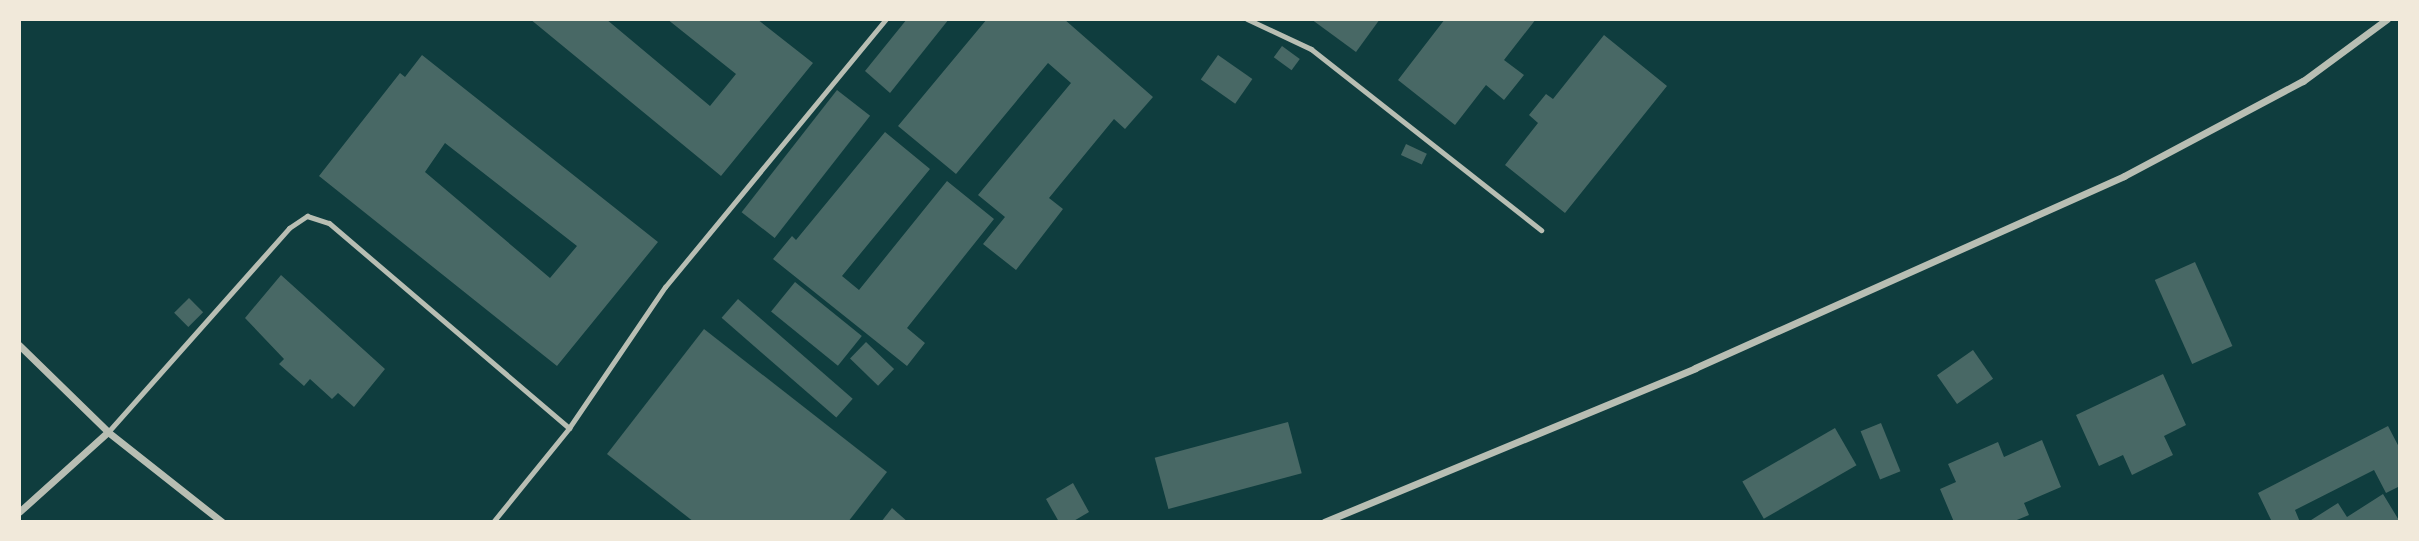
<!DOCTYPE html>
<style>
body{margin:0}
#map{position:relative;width:2419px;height:541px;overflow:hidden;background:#0f3d3e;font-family:Roboto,sans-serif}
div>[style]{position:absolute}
.building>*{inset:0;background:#486865;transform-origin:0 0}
.service>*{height:5px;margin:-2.5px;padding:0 2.5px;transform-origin:2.5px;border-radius:2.5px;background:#b8beb3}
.minor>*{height:7px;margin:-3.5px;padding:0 3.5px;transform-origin:3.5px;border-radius:3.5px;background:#b8beb3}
span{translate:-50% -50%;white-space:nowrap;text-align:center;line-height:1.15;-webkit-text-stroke:6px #f1e9da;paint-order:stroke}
.frame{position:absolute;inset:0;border:21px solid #f1e9da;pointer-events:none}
</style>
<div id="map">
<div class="building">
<i style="clip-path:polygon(530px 19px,606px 19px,710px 106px,736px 74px,667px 19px,757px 19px,813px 63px,721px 176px)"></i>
<i style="clip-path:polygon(907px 19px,949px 19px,890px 93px,865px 71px)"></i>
<i style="clip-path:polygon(987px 19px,1064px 19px,1153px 97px,1125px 129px,1114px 119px,1049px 198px,1063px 209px,1016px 270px,983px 244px,1005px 217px,978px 195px,1071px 83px,1048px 63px,956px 174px,898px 126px)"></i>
<i style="clip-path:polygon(1311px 19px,1380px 19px,1356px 52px)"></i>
<i style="clip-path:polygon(1445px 19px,1536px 19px,1504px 60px,1524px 75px,1504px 100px,1486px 85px,1455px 125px,1398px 80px)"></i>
<i style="clip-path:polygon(1604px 35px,1667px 86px,1565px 213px,1505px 165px,1538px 123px,1529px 115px,1546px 94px,1553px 99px)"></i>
<i style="left:1282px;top:46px;width:22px;height:14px;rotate:36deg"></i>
<i style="clip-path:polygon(evenodd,422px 55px,658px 242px,557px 366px,319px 176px,400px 73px,405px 77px,422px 55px,445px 143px,577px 246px,550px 278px,425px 172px,445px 143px)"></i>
<i style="left:1218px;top:55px;width:42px;height:30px;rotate:35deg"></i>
<i style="left:837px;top:90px;width:42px;height:155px;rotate:38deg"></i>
<i style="clip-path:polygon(885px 132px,930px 169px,842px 276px,859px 290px,947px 181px,994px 219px,907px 328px,925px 343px,907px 366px,773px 259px,792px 236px,796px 240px)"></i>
<i style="left:1406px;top:144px;width:23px;height:12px;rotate:25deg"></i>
<i style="left:2195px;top:262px;width:92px;height:44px;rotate:66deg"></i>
<i style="clip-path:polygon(281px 275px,385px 369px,354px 407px,338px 393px,332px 399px,310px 379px,304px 386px,279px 364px,284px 359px,245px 318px)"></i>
<i style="left:795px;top:282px;width:86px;height:38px;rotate:39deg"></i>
<i style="left:189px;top:298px;width:20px;height:21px;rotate:45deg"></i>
<i style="left:738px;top:299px;width:152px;height:25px;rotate:41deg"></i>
<i style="clip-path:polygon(704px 329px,887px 472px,848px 522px,694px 522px,607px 454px)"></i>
<i style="left:866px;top:342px;width:39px;height:23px;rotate:44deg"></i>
<i style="left:1973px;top:350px;width:35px;height:44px;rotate:55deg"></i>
<i style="clip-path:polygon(2163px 374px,2186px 425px,2164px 436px,2173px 455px,2132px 475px,2123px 455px,2099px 466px,2076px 415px)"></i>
<i style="left:1288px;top:422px;width:53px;height:138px;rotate:75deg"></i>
<i style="left:1881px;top:423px;width:52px;height:22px;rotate:68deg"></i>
<i style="clip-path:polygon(2388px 426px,2400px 449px,2400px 486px,2386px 493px,2374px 470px,2295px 510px,2300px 522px,2272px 522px,2258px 493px)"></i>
<i style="left:1835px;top:428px;width:43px;height:107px;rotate:60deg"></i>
<i style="clip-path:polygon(2042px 440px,2061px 487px,2024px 503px,2029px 515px,2012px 522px,1954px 522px,1940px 489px,1956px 482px,1948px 464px,1998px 442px,2004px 457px)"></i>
<i style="clip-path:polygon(1073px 483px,1089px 512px,1072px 522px,1059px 522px,1046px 499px)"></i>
<i style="clip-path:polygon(2383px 494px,2400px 522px,2308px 522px,2338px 503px,2347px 517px)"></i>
<i style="clip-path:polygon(892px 508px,908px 522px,881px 522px)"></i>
</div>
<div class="service">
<i style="left:1247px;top:19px;width:71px;rotate:25.1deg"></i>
<i style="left:1311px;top:49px;width:293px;rotate:38.2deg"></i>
<i style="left:108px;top:432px;width:273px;rotate:-48.4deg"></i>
<i style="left:289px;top:228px;width:22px;rotate:-34deg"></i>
<i style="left:307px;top:216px;width:23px;rotate:18deg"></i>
<i style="left:329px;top:223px;width:316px;rotate:40.5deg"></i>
<i style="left:493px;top:522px;width:121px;rotate:-51deg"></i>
<i style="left:569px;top:428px;width:171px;rotate:-55.8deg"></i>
<i style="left:665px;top:287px;width:347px;rotate:-50.5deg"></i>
</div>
<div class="minor">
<i style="left:19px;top:345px;width:124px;rotate:44.3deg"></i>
<i style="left:108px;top:432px;width:145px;rotate:38.3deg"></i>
<i style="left:19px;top:512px;width:120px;rotate:-42deg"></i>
<i style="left:1324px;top:522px;width:402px;rotate:-22.5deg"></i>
<i style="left:1695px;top:368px;width:470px;rotate:-24.1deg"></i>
<i style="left:2124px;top:176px;width:203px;rotate:-28deg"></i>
<i style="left:2303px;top:81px;width:104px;rotate:-36.4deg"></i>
</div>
<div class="frame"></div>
</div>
